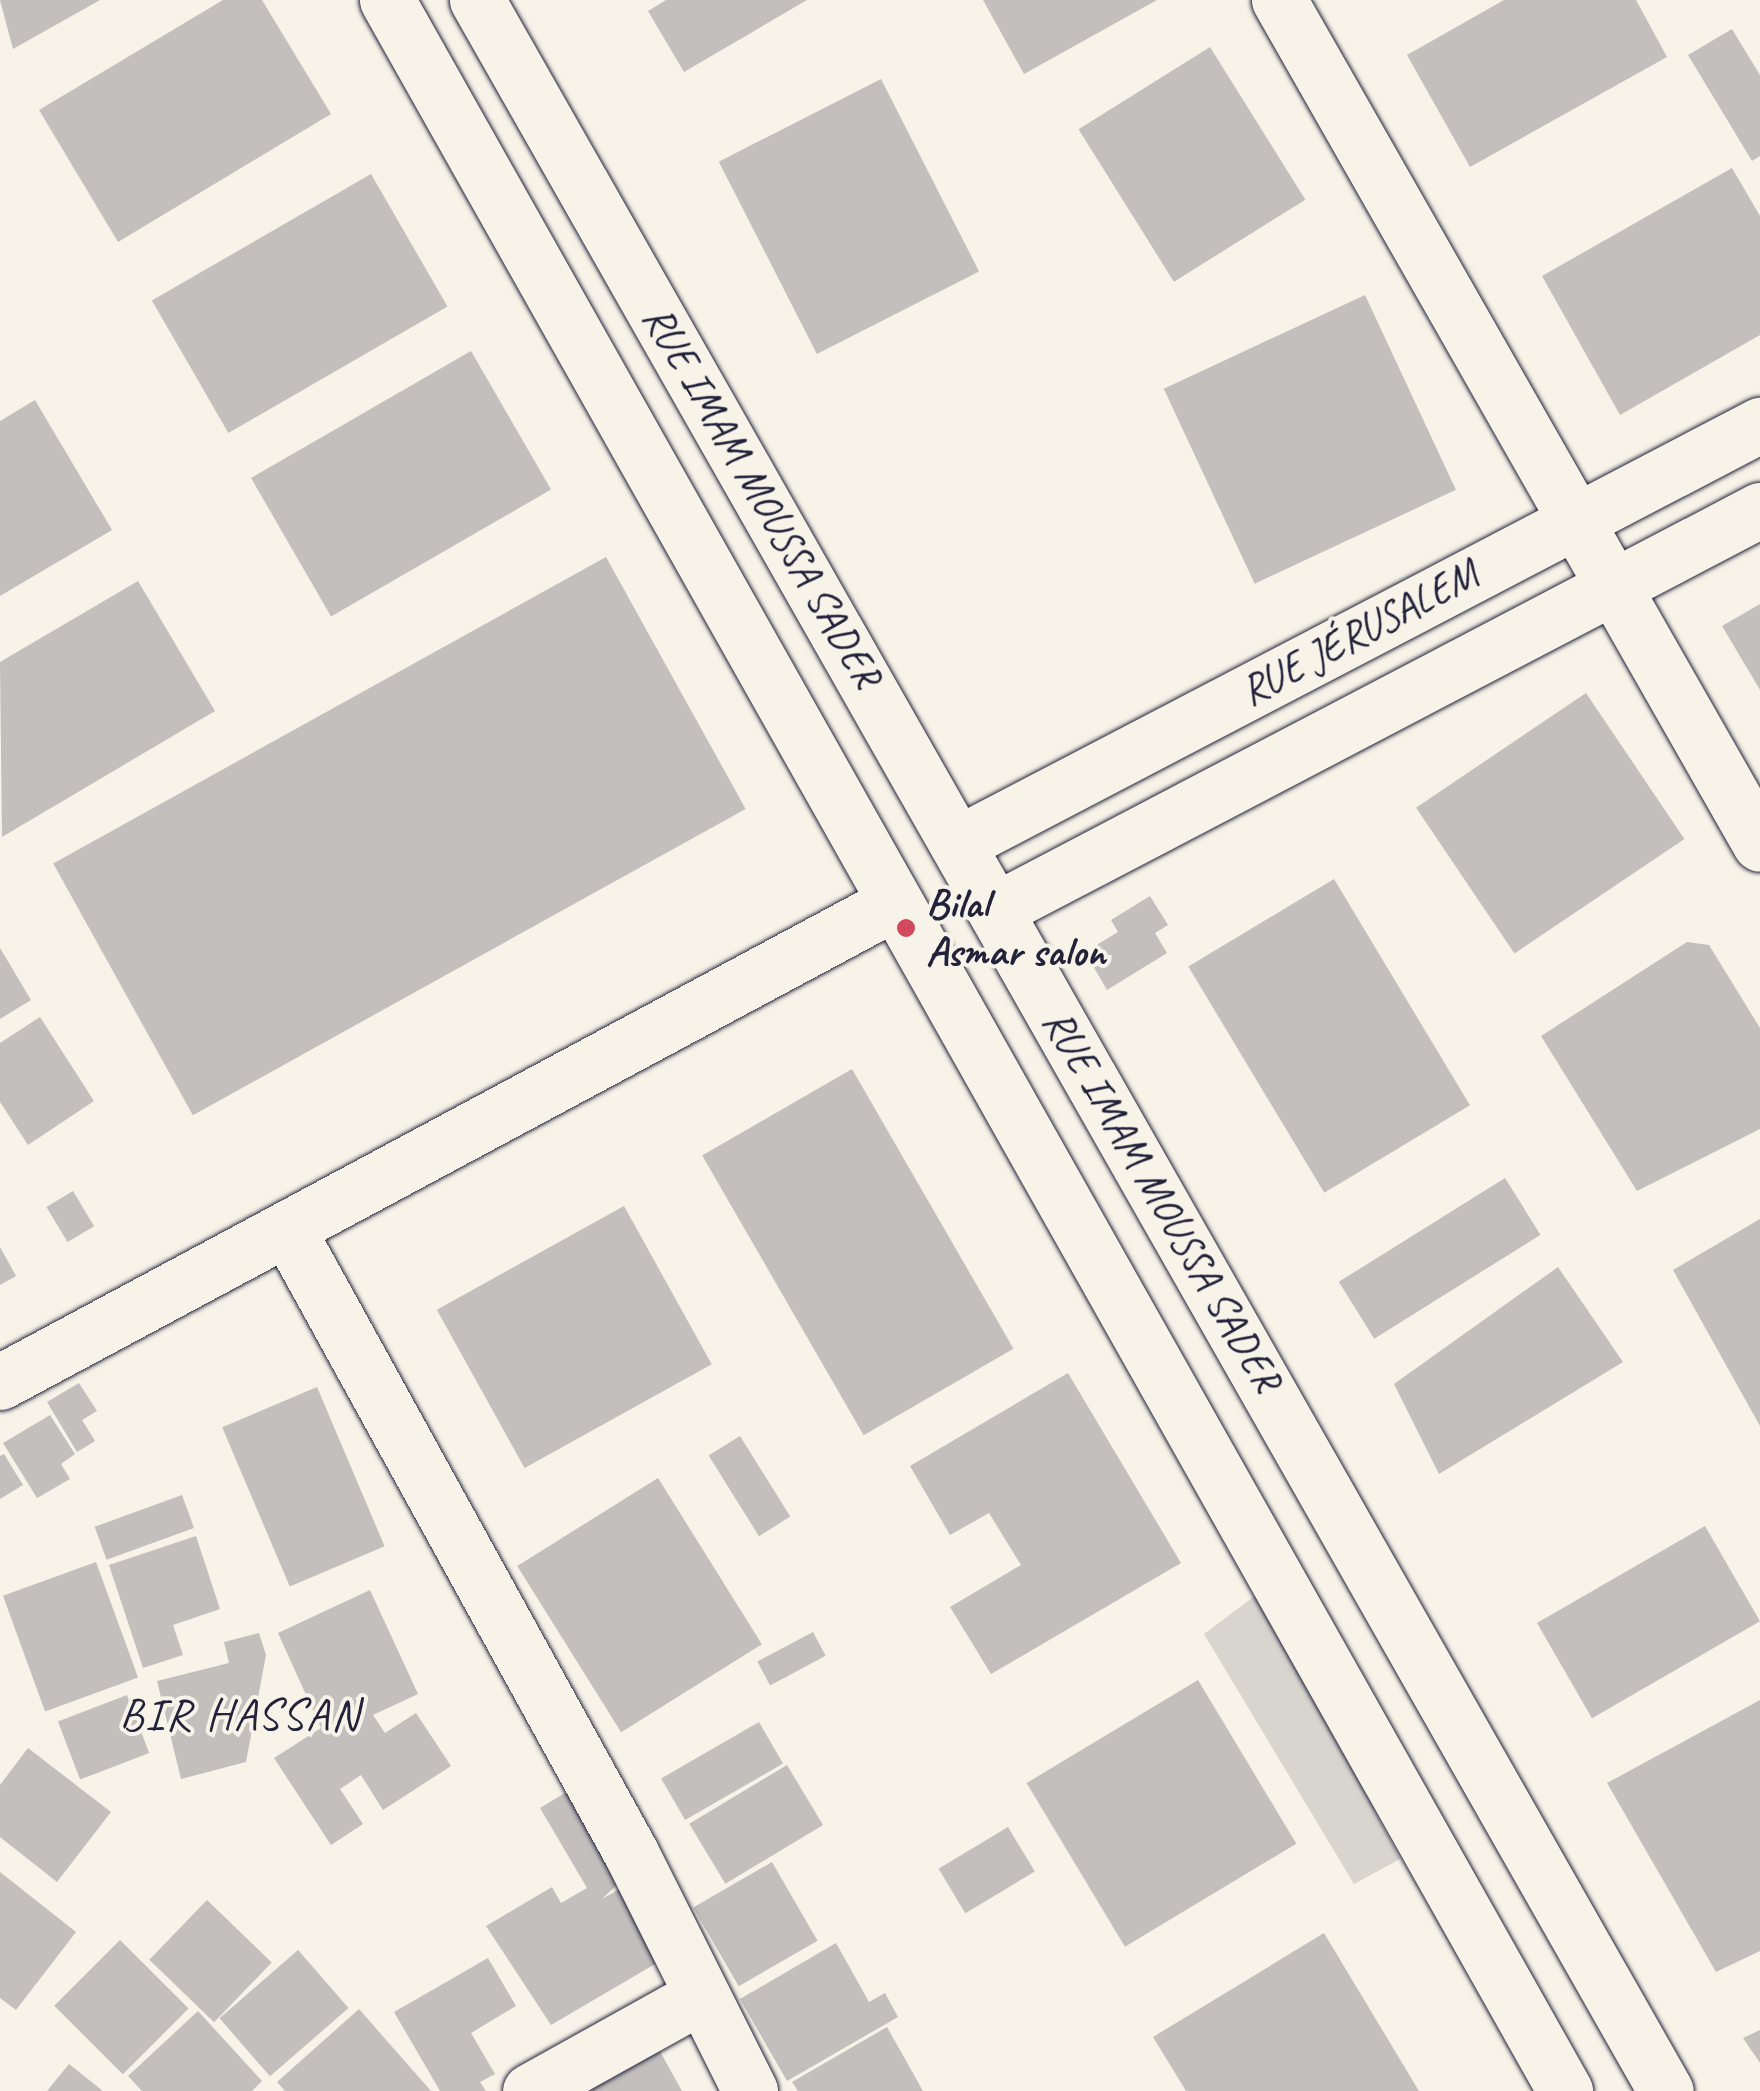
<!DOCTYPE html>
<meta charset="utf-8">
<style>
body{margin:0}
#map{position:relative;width:1760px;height:2091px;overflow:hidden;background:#f7f3e8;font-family:Caveat,sans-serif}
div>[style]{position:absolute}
.green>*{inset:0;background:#d8d5cf}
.building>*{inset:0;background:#c2bfbd;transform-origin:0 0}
.roads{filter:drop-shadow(0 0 2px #22223b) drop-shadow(0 0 2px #22223b)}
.minor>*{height:55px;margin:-27.5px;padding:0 27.5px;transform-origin:27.5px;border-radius:27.5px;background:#f7f3e8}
.major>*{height:55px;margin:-27.5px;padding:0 27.5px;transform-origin:27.5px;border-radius:27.5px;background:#f7f3e8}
.dots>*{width:28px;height:28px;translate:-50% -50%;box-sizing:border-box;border:5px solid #f7f3e8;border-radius:50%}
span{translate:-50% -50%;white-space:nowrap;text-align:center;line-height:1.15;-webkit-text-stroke:8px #f7f3e8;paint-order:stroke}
.street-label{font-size:42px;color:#22223b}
.poi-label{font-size:42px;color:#22223b;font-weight:700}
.left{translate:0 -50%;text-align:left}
.neighbourhood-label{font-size:45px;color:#22223b;letter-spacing:2.5px}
</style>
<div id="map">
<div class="green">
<i style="clip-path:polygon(1260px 1592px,1400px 1859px,1354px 1884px,1204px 1634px)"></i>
</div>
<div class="building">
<i style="clip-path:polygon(0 0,100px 0,13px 49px)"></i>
<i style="clip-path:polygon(223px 0,262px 0,331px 114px,118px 242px,39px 110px)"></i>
<i style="clip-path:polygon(666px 0,807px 0,684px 72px,648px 11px)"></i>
<i style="clip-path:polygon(983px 0,1157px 0,1024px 74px)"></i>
<i style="clip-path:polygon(1504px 0,1636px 0,1667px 57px,1470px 167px,1407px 55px)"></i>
<i style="clip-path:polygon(1732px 29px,1760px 75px,1760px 156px,1752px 161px,1688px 55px)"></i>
<i style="left:1210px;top:47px;width:180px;height:155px;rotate:58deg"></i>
<i style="left:881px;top:79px;width:216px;height:182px;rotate:63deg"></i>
<i style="clip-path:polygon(1732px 168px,1760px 216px,1760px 335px,1620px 415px,1542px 276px)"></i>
<i style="left:371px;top:174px;width:153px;height:253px;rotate:60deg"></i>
<i style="left:1365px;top:295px;width:215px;height:222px;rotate:65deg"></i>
<i style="left:471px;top:351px;width:160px;height:254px;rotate:60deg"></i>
<i style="clip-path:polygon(35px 400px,112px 530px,0 596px,0 421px)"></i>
<i style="left:606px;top:557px;width:288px;height:632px;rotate:61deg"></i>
<i style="clip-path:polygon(138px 581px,215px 711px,2px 837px,0 662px)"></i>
<i style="clip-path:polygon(1760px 604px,1760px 690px,1722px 626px)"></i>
<i style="left:1586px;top:693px;width:176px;height:205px;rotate:56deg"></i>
<i style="left:1334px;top:879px;width:264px;height:170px;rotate:59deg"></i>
<i style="clip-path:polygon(1150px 896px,1168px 925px,1155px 933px,1167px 953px,1107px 990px,1085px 952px,1118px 932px,1111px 920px)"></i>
<i style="clip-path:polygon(1687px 942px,1709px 945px,1760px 1028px,1760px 1129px,1637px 1191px,1541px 1036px)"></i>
<i style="clip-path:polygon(0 948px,31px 1000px,0 1019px)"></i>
<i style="clip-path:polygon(40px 1017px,94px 1101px,28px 1145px,0 1102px,0 1043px)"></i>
<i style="left:852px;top:1069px;width:323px;height:173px;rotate:60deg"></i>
<i style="left:1505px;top:1178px;width:67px;height:196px;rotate:58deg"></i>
<i style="left:73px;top:1191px;width:41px;height:31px;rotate:59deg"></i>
<i style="left:624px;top:1206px;width:181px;height:214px;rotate:61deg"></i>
<i style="clip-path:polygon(1760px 1219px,1760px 1426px,1673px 1270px)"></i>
<i style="clip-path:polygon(0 1247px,16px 1276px,0 1285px)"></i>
<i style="clip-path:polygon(1558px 1267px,1623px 1362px,1439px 1474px,1394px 1384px)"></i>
<i style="clip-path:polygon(1068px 1373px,1181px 1563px,991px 1674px,950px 1607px,1021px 1565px,989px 1513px,950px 1535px,910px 1466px)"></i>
<i style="clip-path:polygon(79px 1383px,97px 1411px,82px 1420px,95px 1441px,77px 1452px,47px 1402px)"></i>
<i style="left:317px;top:1387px;width:173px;height:103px;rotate:67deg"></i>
<i style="clip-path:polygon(50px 1415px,75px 1454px,61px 1464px,70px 1479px,37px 1498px,3px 1443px)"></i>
<i style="left:740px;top:1436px;width:95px;height:37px;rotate:58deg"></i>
<i style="clip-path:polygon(4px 1454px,23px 1485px,0 1499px,0 1456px)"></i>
<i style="left:658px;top:1478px;width:196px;height:166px;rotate:58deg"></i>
<i style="left:182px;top:1495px;width:35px;height:93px;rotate:70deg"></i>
<i style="left:1705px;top:1526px;width:110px;height:194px;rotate:60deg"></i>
<i style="clip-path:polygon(196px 1536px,220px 1609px,173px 1625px,183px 1655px,143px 1668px,109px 1565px)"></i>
<i style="left:96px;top:1562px;width:123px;height:99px;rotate:70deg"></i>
<i style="clip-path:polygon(370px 1590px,418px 1694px,373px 1715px,385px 1733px,416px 1713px,451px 1766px,383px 1810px,361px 1775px,340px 1789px,363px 1824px,331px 1845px,274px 1758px,321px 1728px,278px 1633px)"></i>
<i style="left:813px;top:1632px;width:27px;height:63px;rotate:62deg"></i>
<i style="clip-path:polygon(259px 1633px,266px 1655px,246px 1762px,181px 1779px,157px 1681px,229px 1663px,224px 1642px)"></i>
<i style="left:1198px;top:1680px;width:191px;height:200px;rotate:59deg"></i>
<i style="left:127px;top:1695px;width:62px;height:74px;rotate:69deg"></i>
<i style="clip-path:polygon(1760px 1700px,1760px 1951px,1716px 1972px,1607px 1783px)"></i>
<i style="left:759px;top:1722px;width:48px;height:113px;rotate:60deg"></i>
<i style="clip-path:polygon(28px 1748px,111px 1812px,57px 1882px,0 1837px,0 1785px)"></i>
<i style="left:787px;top:1765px;width:70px;height:114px;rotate:59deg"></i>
<i style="clip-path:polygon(570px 1790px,623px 1879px,602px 1899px,625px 1886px,667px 1957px,551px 2025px,486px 1926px,552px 1887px,561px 1903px,587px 1888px,540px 1808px)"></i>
<i style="left:1008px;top:1827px;width:52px;height:81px;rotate:59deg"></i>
<i style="left:772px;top:1862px;width:91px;height:91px;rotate:60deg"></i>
<i style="clip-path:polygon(0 1872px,76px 1932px,16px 2010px,0 1998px)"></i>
<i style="left:207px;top:1900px;width:90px;height:83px;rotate:44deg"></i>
<i style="clip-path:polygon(1324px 1933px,1419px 2091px,1186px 2091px,1153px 2037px)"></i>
<i style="left:120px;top:1940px;width:97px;height:93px;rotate:45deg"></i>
<i style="clip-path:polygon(836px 1943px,869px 2002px,885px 1993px,898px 2017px,787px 2081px,740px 1999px)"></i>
<i style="left:298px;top:1950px;width:77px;height:104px;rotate:49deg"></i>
<i style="clip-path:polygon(488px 1958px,516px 2006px,471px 2033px,495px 2074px,480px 2082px,486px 2091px,440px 2091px,394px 2012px)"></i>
<i style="clip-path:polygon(359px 2009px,431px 2091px,285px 2091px,277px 2082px)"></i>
<i style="clip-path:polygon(198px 2011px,262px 2081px,252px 2091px,142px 2091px,128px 2076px)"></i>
<i style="clip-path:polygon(887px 2027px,923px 2091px,798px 2091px,792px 2082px)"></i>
<i style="clip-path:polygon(1760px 2030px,1760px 2063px,1743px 2038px)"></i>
<i style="clip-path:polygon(657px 2046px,682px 2091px,592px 2091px,588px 2085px)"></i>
<i style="clip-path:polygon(69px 2064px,103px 2091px,47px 2091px)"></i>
</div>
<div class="roads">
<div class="minor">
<i style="left:1279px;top:0;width:971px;rotate:60.32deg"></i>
<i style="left:959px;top:843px;width:904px;rotate:-27.56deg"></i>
<i style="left:997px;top:909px;width:861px;rotate:-27.61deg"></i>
<i style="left:289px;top:1232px;width:709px;rotate:61.16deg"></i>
<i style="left:631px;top:1853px;width:266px;rotate:63.4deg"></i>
<i style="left:0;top:1382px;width:1014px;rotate:-28.18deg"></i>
<i style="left:530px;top:2091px;width:196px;rotate:-29.1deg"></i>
</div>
<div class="major">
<i style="left:387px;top:0;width:2400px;rotate:60.6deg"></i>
<i style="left:477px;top:0;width:2405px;rotate:60.38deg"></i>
</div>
</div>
<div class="dots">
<i style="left:906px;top:928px;background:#d1495b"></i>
</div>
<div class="street-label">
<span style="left:762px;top:497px;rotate:60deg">RUE IMAM MOUSSA SADER</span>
<span style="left:1359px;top:633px;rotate:-28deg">RUE JÉRUSALEM</span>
<span style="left:1162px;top:1201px;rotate:60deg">RUE IMAM MOUSSA SADER</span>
</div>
<div class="poi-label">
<span class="left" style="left:926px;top:928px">Bilal<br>Asmar salon</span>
</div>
<div class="neighbourhood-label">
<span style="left:240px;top:1715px">BIR HASSAN</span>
</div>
</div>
